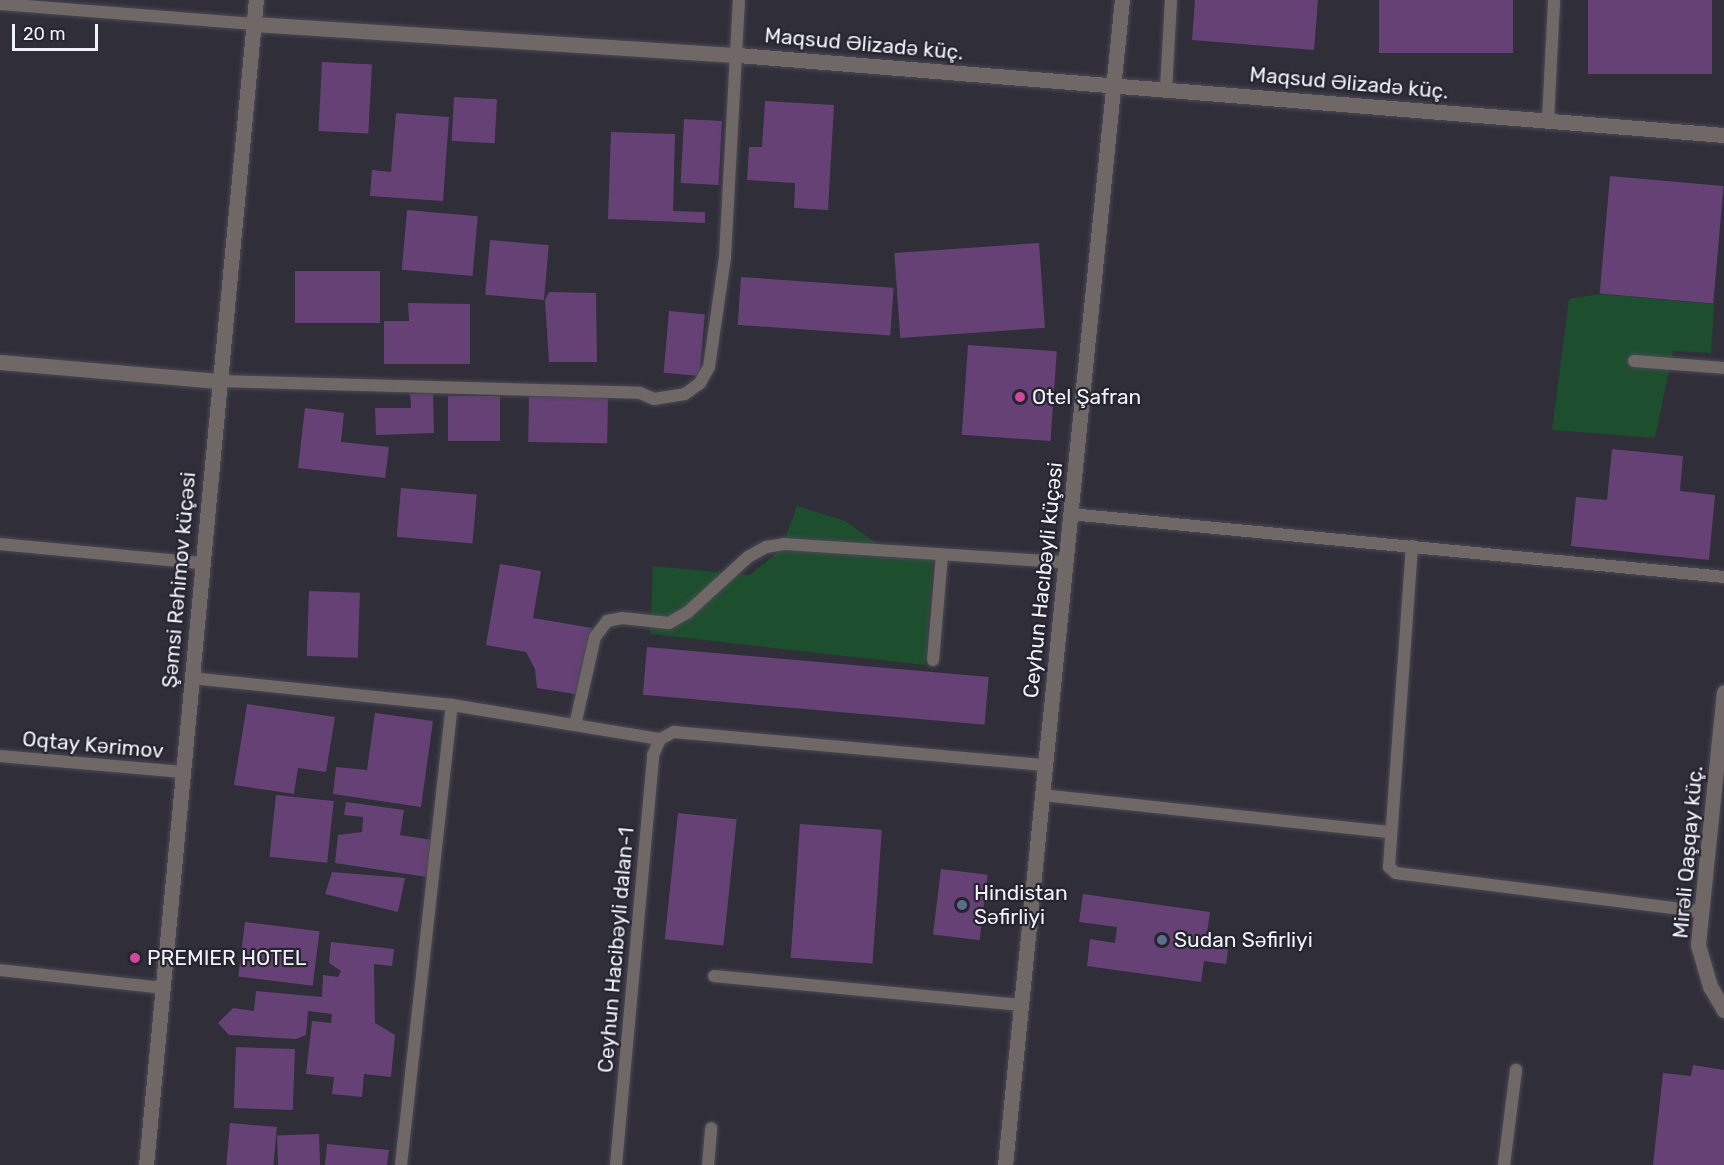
<!DOCTYPE html>
<meta charset="utf-8">
<style>
body{margin:0}
#map{position:relative;width:1724px;height:1165px;overflow:hidden;background:#2f2e39;font-family:Rubik,sans-serif}
div>[style]{position:absolute}
.green>*{inset:0;background:#1d4e2e}
.building>*{inset:0;background:#664176;transform-origin:0 0}
.roads{filter:drop-shadow(0 0 2px #4a4954) drop-shadow(0 0 2px #4a4954)}
.service>*{height:12px;margin:-6px;padding:0 6px;transform-origin:6px;border-radius:6px;background:#6f6866}
.minor>*{height:15px;margin:-7.5px;padding:0 7.5px;transform-origin:7.5px;border-radius:7.5px;background:#6f6866}
.tertiary>*{height:15px;margin:-7.5px;padding:0 7.5px;transform-origin:7.5px;border-radius:7.5px;background:#6f6866}
.dots>*{width:16px;height:16px;translate:-50% -50%;box-sizing:border-box;border:3px solid #25242f;border-radius:50%}
span{translate:-50% -50%;white-space:nowrap;text-align:center;line-height:1.15;-webkit-text-stroke:4.5px #25242f;paint-order:stroke}
.street-label{font-size:21px;color:#f1f1f8}
.poi-label{font-size:21px;color:#f1f1f8}
.left{translate:0 -50%;text-align:left}
.scale{position:absolute;left:12px;top:24px;width:86px;height:27px;box-sizing:border-box;border:3px solid #f1f1f8;border-top:0;padding-left:8px;font-size:18px;line-height:21px;white-space:nowrap;color:#f1f1f8;-webkit-text-stroke:4px #25242f;paint-order:stroke}
</style>
<div id="map">
<div class="green">
<i style="clip-path:polygon(1600px 294px,1714px 304px,1711px 353px,1673px 351px,1655px 438px,1552px 430px,1569px 299px)"></i>
<i style="clip-path:polygon(797px 506px,845px 521px,888px 551px,933px 560px,925px 665px,650px 634px,653px 566px,750px 575px,781px 549px)"></i>
</div>
<div class="building">
<i style="clip-path:polygon(1195px 0,1318px 0,1314px 50px,1192px 40px)"></i>
<i style="left:1379px;top:0;width:134px;height:53px"></i>
<i style="left:1588px;top:0;width:124px;height:74px"></i>
<i style="left:322px;top:62px;width:50px;height:69px;rotate:3deg"></i>
<i style="left:454px;top:97px;width:43px;height:44px;rotate:3deg"></i>
<i style="clip-path:polygon(765px 101px,834px 105px,828px 210px,794px 208px,795px 183px,747px 180px,749px 147px,762px 147px)"></i>
<i style="clip-path:polygon(396px 113px,449px 117px,443px 201px,370px 196px,372px 170px,391px 172px)"></i>
<i style="left:684px;top:119px;width:38px;height:64px;rotate:3deg"></i>
<i style="clip-path:polygon(611px 132px,675px 134px,673px 211px,705px 212px,705px 223px,608px 219px)"></i>
<i style="left:1610px;top:176px;width:114px;height:118px;rotate:5deg"></i>
<i style="left:407px;top:210px;width:71px;height:60px;rotate:5deg"></i>
<i style="left:490px;top:240px;width:59px;height:55px;rotate:5deg"></i>
<i style="left:1039px;top:243px;width:85px;height:145px;rotate:86deg"></i>
<i style="left:380px;top:271px;width:52px;height:85px;rotate:90deg"></i>
<i style="left:741px;top:277px;width:153px;height:48px;rotate:4deg"></i>
<i style="clip-path:polygon(549px 292px,596px 293px,597px 362px,549px 362px,545px 300px)"></i>
<i style="clip-path:polygon(408px 303px,470px 304px,470px 364px,384px 364px,384px 321px,409px 321px)"></i>
<i style="left:669px;top:311px;width:36px;height:62px;rotate:5deg"></i>
<i style="left:968px;top:345px;width:89px;height:90px;rotate:4deg"></i>
<i style="clip-path:polygon(433px 393px,434px 433px,376px 435px,375px 408px,411px 408px,410px 394px)"></i>
<i style="left:448px;top:396px;width:52px;height:45px"></i>
<i style="left:529px;top:396px;width:79px;height:46px;rotate:1deg"></i>
<i style="clip-path:polygon(305px 408px,344px 413px,341px 442px,389px 447px,385px 478px,298px 468px)"></i>
<i style="clip-path:polygon(1612px 449px,1683px 456px,1680px 491px,1715px 495px,1709px 560px,1571px 546px,1576px 497px,1607px 500px)"></i>
<i style="left:401px;top:488px;width:76px;height:49px;rotate:5deg"></i>
<i style="clip-path:polygon(500px 564px,541px 571px,533px 618px,592px 628px,581px 695px,537px 688px,535px 669px,526px 652px,486px 645px)"></i>
<i style="left:309px;top:591px;width:51px;height:65px;rotate:2deg"></i>
<i style="left:647px;top:647px;width:343px;height:48px;rotate:5deg"></i>
<i style="clip-path:polygon(247px 704px,335px 717px,326px 772px,298px 768px,294px 794px,234px 785px)"></i>
<i style="clip-path:polygon(375px 713px,433px 721px,421px 807px,333px 794px,336px 767px,367px 770px)"></i>
<i style="left:276px;top:795px;width:58px;height:62px;rotate:6deg"></i>
<i style="clip-path:polygon(346px 802px,404px 810px,400px 835px,432px 840px,427px 877px,335px 863px,338px 835px,362px 832px,363px 817px,344px 815px)"></i>
<i style="left:678px;top:813px;width:59px;height:127px;rotate:6deg"></i>
<i style="left:800px;top:824px;width:82px;height:134px;rotate:4deg"></i>
<i style="left:941px;top:869px;width:47px;height:66px;rotate:7deg"></i>
<i style="clip-path:polygon(332px 872px,405px 878px,398px 912px,325px 894px)"></i>
<i style="clip-path:polygon(1083px 894px,1210px 912px,1206px 940px,1229px 943px,1226px 964px,1204px 961px,1201px 982px,1087px 966px,1090px 939px,1115px 943px,1117px 927px,1079px 922px)"></i>
<i style="left:245px;top:922px;width:75px;height:55px;rotate:7deg"></i>
<i style="clip-path:polygon(331px 942px,394px 949px,392px 966px,374px 964px,375px 1023px,395px 1035px,391px 1077px,364px 1074px,362px 1097px,332px 1094px,334px 1077px,306px 1074px,312px 1021px,331px 1023px,332px 1014px,308px 1011px,306px 1035px,296px 1039px,229px 1035px,218px 1023px,233px 1008px,254px 1011px,256px 991px,322px 997px,323px 975px,338px 977px,341px 971px,329px 963px)"></i>
<i style="left:236px;top:1047px;width:59px;height:61px;rotate:2deg"></i>
<i style="clip-path:polygon(1693px 1065px,1724px 1070px,1724px 1165px,1653px 1165px,1663px 1073px,1691px 1076px)"></i>
<i style="left:230px;top:1123px;width:47px;height:42px;rotate:5deg"></i>
<i style="left:319px;top:1134px;width:31px;height:42px;rotate:88deg"></i>
<i style="clip-path:polygon(327px 1144px,389px 1150px,387px 1165px,325px 1165px)"></i>
</div>
<div class="roads">
<div class="service">
<i style="left:0;top:4px;width:255px;rotate:4.5deg"></i>
<i style="left:1166px;top:89px;width:89px;rotate:-86.8deg"></i>
<i style="left:1548px;top:120px;width:120px;rotate:-87.1deg"></i>
<i style="left:1634px;top:361px;width:90px;rotate:4.4deg"></i>
<i style="left:218px;top:381px;width:422px;rotate:1.6deg"></i>
<i style="left:640px;top:393px;width:15px;rotate:23deg"></i>
<i style="left:654px;top:399px;width:31px;rotate:-9deg"></i>
<i style="left:685px;top:394px;width:19px;rotate:-36deg"></i>
<i style="left:700px;top:383px;width:18px;rotate:-61deg"></i>
<i style="left:709px;top:367px;width:111px;rotate:-81.7deg"></i>
<i style="left:725px;top:257px;width:257px;rotate:-86.9deg"></i>
<i style="left:1070px;top:514px;width:657px;rotate:5.5deg"></i>
<i style="left:0;top:544px;width:203px;rotate:5.4deg"></i>
<i style="left:1412px;top:546px;width:322px;rotate:94.1deg"></i>
<i style="left:1389px;top:867px;width:9px;rotate:41deg"></i>
<i style="left:1396px;top:873px;width:309px;rotate:7.2deg"></i>
<i style="left:933px;top:660px;width:105px;rotate:-85.1deg"></i>
<i style="left:191px;top:678px;width:262px;rotate:5.9deg"></i>
<i style="left:452px;top:705px;width:211px;rotate:9.3deg"></i>
<i style="left:660px;top:739px;width:16px;rotate:-27deg"></i>
<i style="left:674px;top:732px;width:372px;rotate:5.1deg"></i>
<i style="left:575px;top:725px;width:90px;rotate:-77.2deg"></i>
<i style="left:595px;top:637px;width:20px;rotate:-53deg"></i>
<i style="left:607px;top:621px;width:15px;rotate:-11deg"></i>
<i style="left:622px;top:618px;width:47px;rotate:6.1deg"></i>
<i style="left:669px;top:623px;width:22px;rotate:-30deg"></i>
<i style="left:688px;top:612px;width:81px;rotate:-42.5deg"></i>
<i style="left:748px;top:557px;width:21px;rotate:-29deg"></i>
<i style="left:766px;top:547px;width:18px;rotate:-9deg"></i>
<i style="left:784px;top:544px;width:283px;rotate:3.7deg"></i>
<i style="left:0;top:756px;width:183px;rotate:5deg"></i>
<i style="left:1042px;top:795px;width:349px;rotate:6.1deg"></i>
<i style="left:0;top:970px;width:164px;rotate:6.3deg"></i>
<i style="left:714px;top:976px;width:308px;rotate:5.4deg"></i>
<i style="left:401px;top:1165px;width:463px;rotate:-83.7deg"></i>
<i style="left:616px;top:1165px;width:412px;rotate:-84.8deg"></i>
<i style="left:653px;top:755px;width:17px;rotate:-66deg"></i>
<i style="left:708px;top:1165px;width:37px;rotate:-85deg"></i>
<i style="left:1504px;top:1165px;width:96px;rotate:-82.8deg"></i>
</div>
<div class="minor">
<i style="left:254px;top:24px;width:485px;rotate:3.7deg"></i>
<i style="left:738px;top:55px;width:989px;rotate:4.64deg"></i>
<i style="left:0;top:362px;width:219px;rotate:5deg"></i>
<i style="left:1724px;top:692px;width:254px;rotate:95.9deg"></i>
<i style="left:1698px;top:945px;width:43px;rotate:73.7deg"></i>
<i style="left:1710px;top:986px;width:28px;rotate:60deg"></i>
<i style="left:146px;top:1165px;width:1170px;rotate:-84.61deg"></i>
</div>
<div class="tertiary">
<i style="left:1005px;top:1165px;width:1171px;rotate:-84.27deg"></i>
</div>
</div>
<div class="dots">
<i style="left:1020px;top:397px;background:#d1479c"></i>
<i style="left:962px;top:905px;background:#5c6f8a"></i>
<i style="left:1162px;top:940px;background:#5c6f8a"></i>
<i style="left:135px;top:958px;background:#d1479c"></i>
</div>
<div class="street-label">
<span style="left:864px;top:44px;rotate:5deg">Maqsud Əlizadə küç.</span>
<span style="left:1349px;top:83px;rotate:5deg">Maqsud Əlizadə küç.</span>
<span style="left:179px;top:580px;rotate:-85deg">Şəmsi Rəhimov küçəsi</span>
<span style="left:1043px;top:580px;rotate:-84deg">Ceyhun Hacıbəyli küçəsi</span>
<span style="left:93px;top:745px;rotate:5deg">Oqtay Kərimov</span>
<span style="left:1688px;top:852px;rotate:-85deg">Mirəli Qaşqay küç.</span>
<span style="left:616px;top:950px;rotate:-85deg">Ceyhun Hacibəyli dalan-1</span>
</div>
<div class="poi-label">
<span class="left" style="left:1032px;top:397px">Otel Şafran</span>
<span class="left" style="left:974px;top:905px">Hindistan<br>Səfirliyi</span>
<span class="left" style="left:1174px;top:940px">Sudan Səfirliyi</span>
<span class="left" style="left:147px;top:958px">PREMIER HOTEL</span>
</div>
<div class="scale">20 m</div>
</div>
